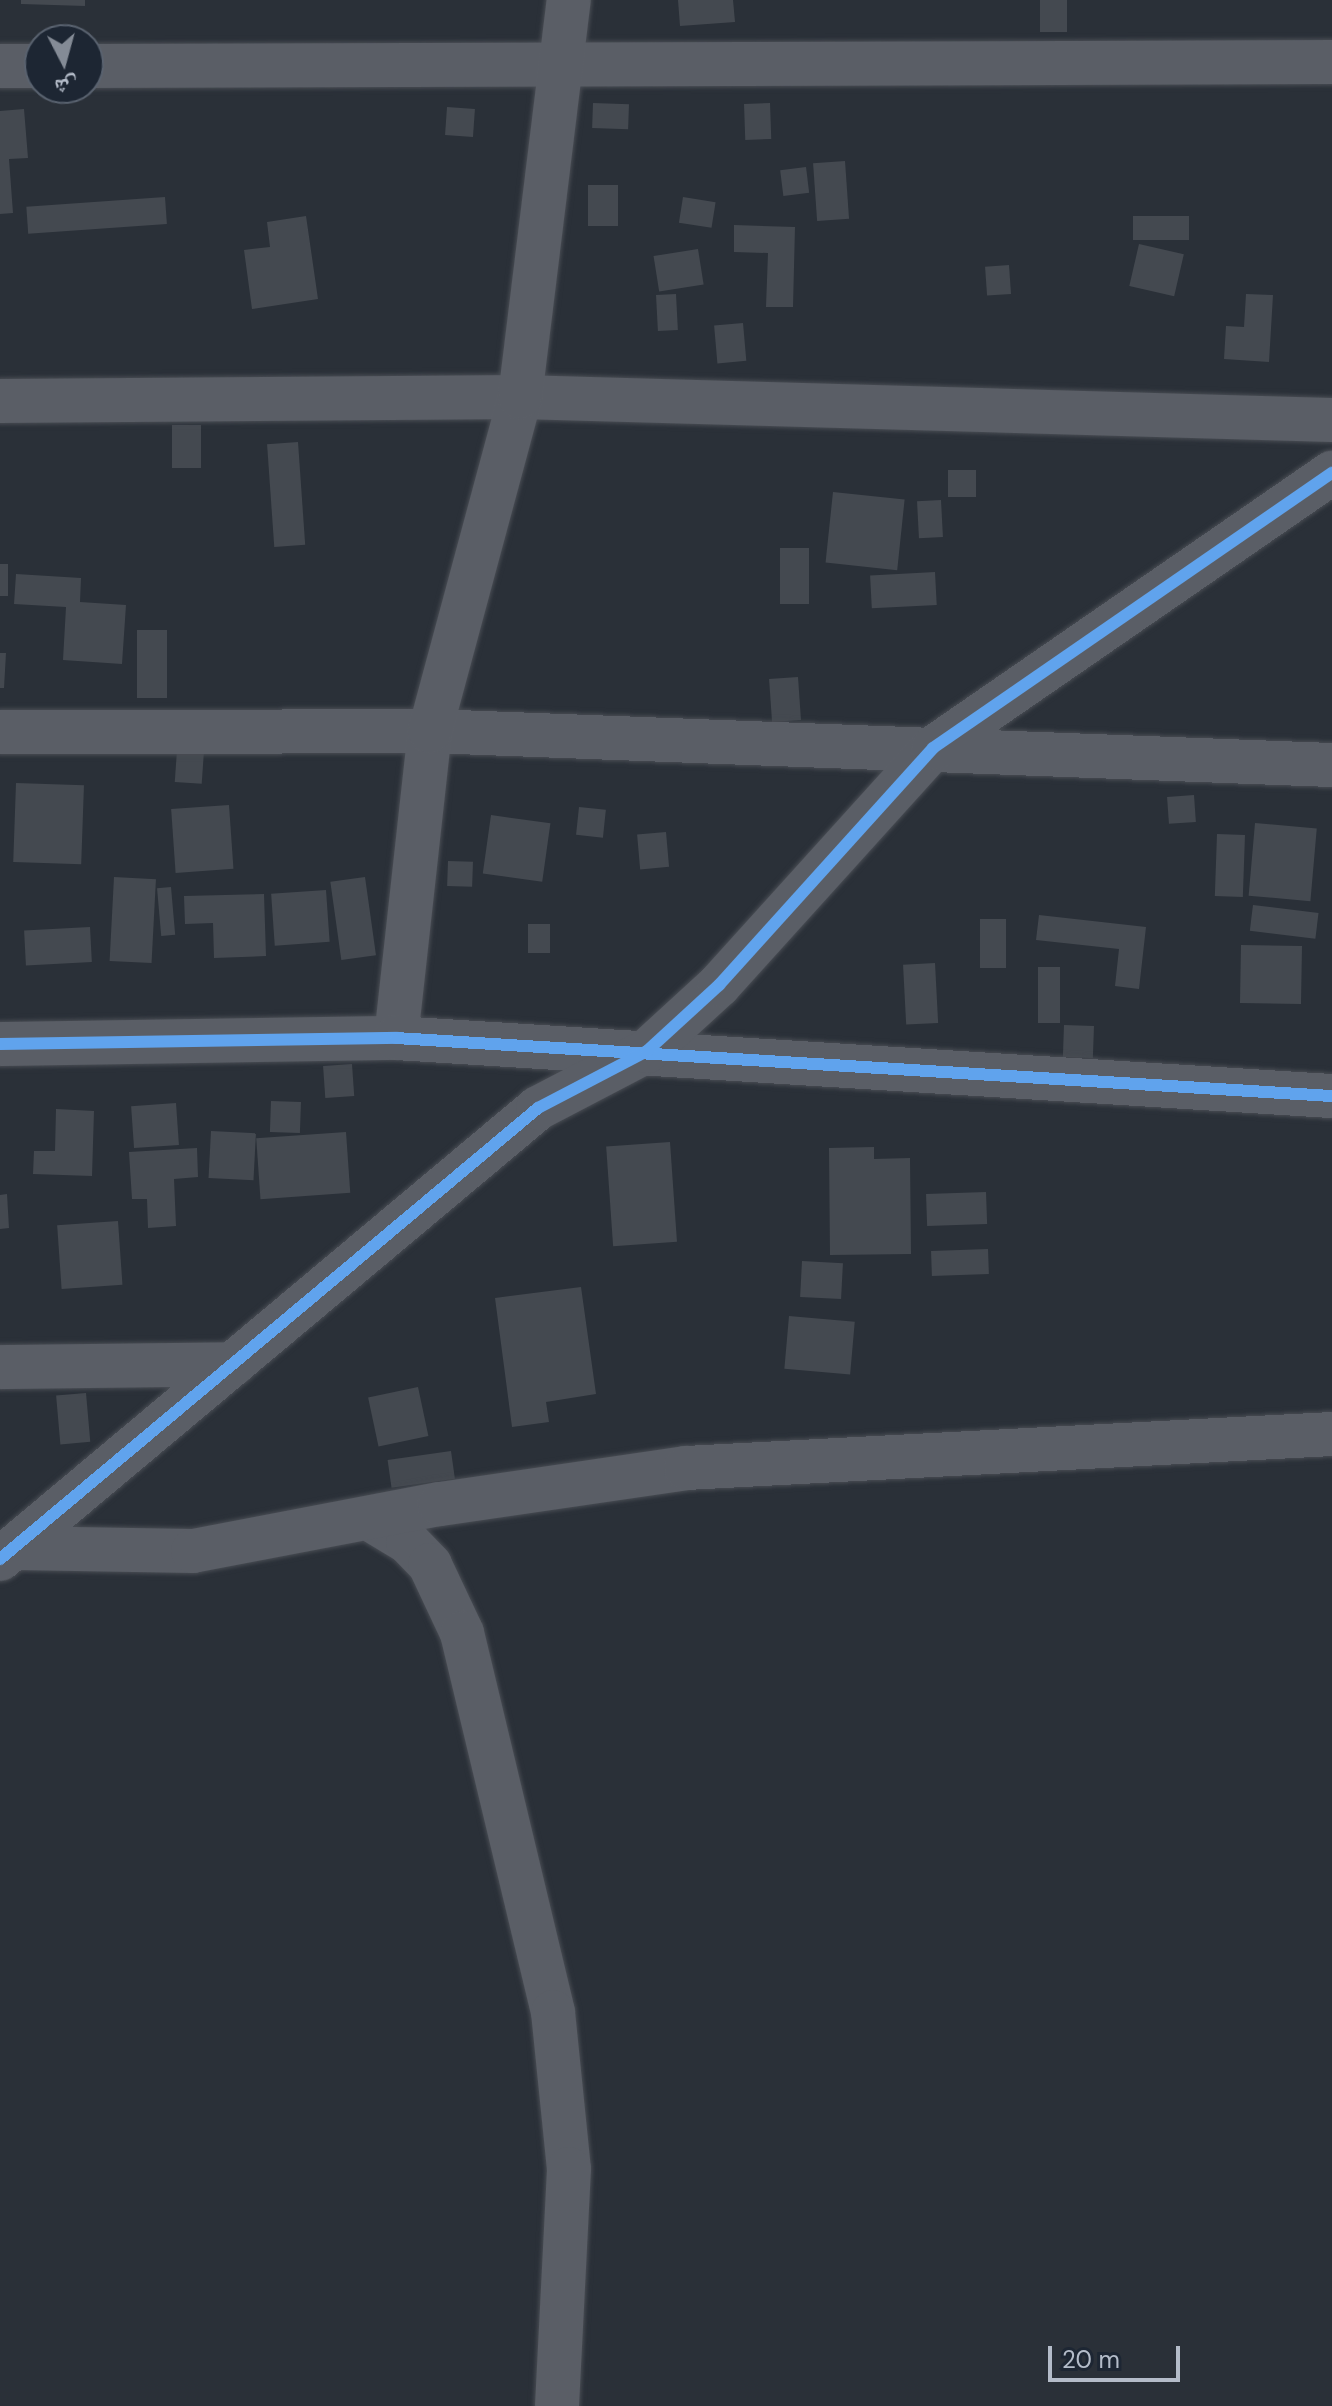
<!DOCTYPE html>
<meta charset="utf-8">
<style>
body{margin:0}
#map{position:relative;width:1332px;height:2406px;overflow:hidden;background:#2a3038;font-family:"DM Sans","Noto Naskh Arabic",sans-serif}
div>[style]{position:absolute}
.building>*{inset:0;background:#444950;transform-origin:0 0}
.roads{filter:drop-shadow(0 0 2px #484c53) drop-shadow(0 0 2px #484c53)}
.minor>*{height:44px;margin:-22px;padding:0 22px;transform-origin:22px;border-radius:22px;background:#5a5e66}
.cycleway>*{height:12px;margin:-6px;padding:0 6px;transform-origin:6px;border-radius:6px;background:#60a3ed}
span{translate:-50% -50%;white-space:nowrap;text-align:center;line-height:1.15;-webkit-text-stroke:7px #1d2633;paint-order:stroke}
.north{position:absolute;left:24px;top:24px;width:80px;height:80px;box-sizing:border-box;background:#1d2633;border:2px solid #59626f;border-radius:50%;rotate:174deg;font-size:22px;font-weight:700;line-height:32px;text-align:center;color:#b4bcc9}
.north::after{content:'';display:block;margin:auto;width:28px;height:36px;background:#848b96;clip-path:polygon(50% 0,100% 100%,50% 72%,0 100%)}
.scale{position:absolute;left:1048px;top:2346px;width:132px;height:36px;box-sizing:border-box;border:4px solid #b4bcc9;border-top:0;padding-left:10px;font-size:24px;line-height:28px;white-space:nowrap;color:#b4bcc9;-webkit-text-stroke:6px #1d2633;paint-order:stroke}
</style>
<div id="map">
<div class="building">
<i style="clip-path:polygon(21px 0,85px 0,85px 6px,21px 4px)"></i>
<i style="clip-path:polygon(678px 0,733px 0,735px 22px,680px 26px)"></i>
<i style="left:1040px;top:0;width:27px;height:32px"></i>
<i style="left:593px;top:103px;width:36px;height:25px;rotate:2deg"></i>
<i style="left:770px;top:103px;width:36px;height:26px;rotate:88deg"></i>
<i style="left:447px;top:107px;width:28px;height:28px;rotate:4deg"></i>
<i style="clip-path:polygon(24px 109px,28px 158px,9px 159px,13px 213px,0 214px,0 111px)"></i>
<i style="left:845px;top:161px;width:58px;height:32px;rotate:86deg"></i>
<i style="left:806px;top:167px;width:26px;height:26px;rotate:83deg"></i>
<i style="left:588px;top:185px;width:30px;height:41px"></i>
<i style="left:165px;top:197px;width:27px;height:139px;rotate:86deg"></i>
<i style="left:683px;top:197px;width:33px;height:26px;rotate:9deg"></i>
<i style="clip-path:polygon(306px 216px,318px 299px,252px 309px,244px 250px,270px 247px,267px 222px)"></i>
<i style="left:1133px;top:216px;width:56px;height:24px"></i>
<i style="clip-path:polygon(734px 225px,795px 227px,793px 307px,766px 307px,768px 253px,734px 252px)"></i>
<i style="left:1139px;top:244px;width:46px;height:43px;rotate:13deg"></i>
<i style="left:698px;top:249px;width:36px;height:45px;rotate:81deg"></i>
<i style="left:1009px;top:265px;width:29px;height:24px;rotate:86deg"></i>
<i style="left:676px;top:294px;width:36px;height:20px;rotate:87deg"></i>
<i style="clip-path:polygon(1246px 294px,1273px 295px,1269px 362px,1224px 359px,1226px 326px,1244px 327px)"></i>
<i style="left:743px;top:323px;width:38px;height:29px;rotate:85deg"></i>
<i style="left:172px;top:425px;width:29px;height:43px"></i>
<i style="left:298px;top:442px;width:103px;height:31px;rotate:86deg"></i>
<i style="left:948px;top:470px;width:28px;height:27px"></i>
<i style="left:833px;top:492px;width:72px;height:71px;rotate:6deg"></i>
<i style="left:941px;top:500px;width:37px;height:24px;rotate:87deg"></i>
<i style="left:780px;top:548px;width:29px;height:56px"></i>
<i style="left:0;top:564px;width:8px;height:32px"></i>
<i style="left:935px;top:572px;width:33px;height:65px;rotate:87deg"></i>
<i style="clip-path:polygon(16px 574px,81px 578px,80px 602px,126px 605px,122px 664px,63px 660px,66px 607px,14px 604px)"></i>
<i style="left:137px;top:630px;width:30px;height:68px"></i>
<i style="clip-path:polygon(0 653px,6px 653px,4px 688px,0 688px)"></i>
<i style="left:798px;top:677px;width:43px;height:29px;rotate:86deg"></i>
<i style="left:177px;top:750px;width:27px;height:32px;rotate:4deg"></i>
<i style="left:16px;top:783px;width:68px;height:79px;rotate:2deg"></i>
<i style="left:1194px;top:795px;width:27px;height:27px;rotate:86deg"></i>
<i style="left:229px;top:805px;width:64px;height:58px;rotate:86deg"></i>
<i style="left:579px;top:807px;width:27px;height:28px;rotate:6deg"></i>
<i style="left:491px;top:815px;width:60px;height:59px;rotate:8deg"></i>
<i style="left:1255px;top:823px;width:62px;height:73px;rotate:5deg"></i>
<i style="left:666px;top:832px;width:35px;height:29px;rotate:85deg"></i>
<i style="left:1217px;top:834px;width:28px;height:62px;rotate:2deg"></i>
<i style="left:448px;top:861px;width:25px;height:25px;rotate:2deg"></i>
<i style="left:114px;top:877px;width:42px;height:84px;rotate:3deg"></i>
<i style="left:365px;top:877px;width:79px;height:35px;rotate:82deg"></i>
<i style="left:171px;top:887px;width:48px;height:14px;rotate:85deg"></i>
<i style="left:326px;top:890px;width:52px;height:55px;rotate:86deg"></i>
<i style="clip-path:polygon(264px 894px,266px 956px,214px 958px,213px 923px,185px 924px,184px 896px)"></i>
<i style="left:1253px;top:905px;width:66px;height:26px;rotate:7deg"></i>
<i style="clip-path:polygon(1039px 915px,1146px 927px,1139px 989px,1115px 986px,1119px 949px,1036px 940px)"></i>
<i style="left:980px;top:919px;width:26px;height:49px"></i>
<i style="left:528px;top:924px;width:22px;height:29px"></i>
<i style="left:90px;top:927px;width:35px;height:66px;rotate:87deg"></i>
<i style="left:1241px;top:945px;width:61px;height:58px;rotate:1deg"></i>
<i style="left:935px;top:963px;width:60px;height:32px;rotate:87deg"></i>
<i style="left:1038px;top:967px;width:22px;height:56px"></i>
<i style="left:1064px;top:1025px;width:30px;height:32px;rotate:2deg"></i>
<i style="left:352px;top:1064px;width:32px;height:29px;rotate:86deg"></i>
<i style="left:271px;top:1101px;width:30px;height:31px;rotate:2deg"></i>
<i style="left:176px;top:1103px;width:42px;height:45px;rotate:86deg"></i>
<i style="clip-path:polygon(56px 1109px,94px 1111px,92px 1176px,33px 1174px,34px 1151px,55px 1151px)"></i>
<i style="left:211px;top:1131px;width:45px;height:47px;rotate:3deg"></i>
<i style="left:346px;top:1132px;width:61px;height:90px;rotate:86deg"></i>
<i style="left:670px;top:1142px;width:100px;height:64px;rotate:86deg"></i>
<i style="clip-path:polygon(874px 1147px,874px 1159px,910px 1158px,911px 1254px,830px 1255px,829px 1148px)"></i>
<i style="clip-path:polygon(197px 1148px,198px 1177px,174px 1179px,176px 1226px,148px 1228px,147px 1199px,132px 1199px,129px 1152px)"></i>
<i style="left:986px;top:1192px;width:32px;height:60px;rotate:88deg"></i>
<i style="clip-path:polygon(7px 1194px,9px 1228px,0 1229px,0 1195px)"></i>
<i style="left:118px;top:1221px;width:64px;height:61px;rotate:86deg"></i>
<i style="left:988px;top:1249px;width:25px;height:57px;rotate:88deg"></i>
<i style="left:802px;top:1261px;width:41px;height:36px;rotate:3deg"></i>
<i style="clip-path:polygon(581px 1287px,596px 1394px,546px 1402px,549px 1422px,512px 1427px,495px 1298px)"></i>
<i style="left:789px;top:1316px;width:66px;height:53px;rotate:5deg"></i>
<i style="left:418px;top:1387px;width:50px;height:51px;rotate:78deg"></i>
<i style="left:86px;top:1393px;width:49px;height:30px;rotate:85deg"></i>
<i style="left:451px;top:1451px;width:28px;height:64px;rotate:82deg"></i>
</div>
<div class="roads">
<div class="minor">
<i style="left:0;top:66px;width:40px"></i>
<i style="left:88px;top:66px;width:1244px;rotate:-0.18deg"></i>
<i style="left:0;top:401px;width:520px;rotate:-0.44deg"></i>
<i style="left:520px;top:397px;width:812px;rotate:1.62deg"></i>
<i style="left:0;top:732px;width:430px;rotate:-0.1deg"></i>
<i style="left:430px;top:731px;width:903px;rotate:2.16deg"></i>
<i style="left:396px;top:1038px;width:309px;rotate:-83.7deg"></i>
<i style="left:430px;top:731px;width:346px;rotate:-74.9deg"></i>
<i style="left:520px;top:397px;width:400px;rotate:-83deg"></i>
<i style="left:0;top:1044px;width:396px;rotate:-0.9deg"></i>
<i style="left:396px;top:1038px;width:938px;rotate:3.55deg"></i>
<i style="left:0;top:1367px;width:233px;rotate:-0.7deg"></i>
<i style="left:368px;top:1518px;width:47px;rotate:31deg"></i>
<i style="left:408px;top:1542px;width:32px;rotate:46deg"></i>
<i style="left:430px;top:1565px;width:75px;rotate:64.8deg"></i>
<i style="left:462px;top:1633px;width:390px;rotate:76.5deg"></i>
<i style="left:553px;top:2012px;width:158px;rotate:84.2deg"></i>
<i style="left:569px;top:2169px;width:237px;rotate:92.9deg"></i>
<i style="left:15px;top:1548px;width:178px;rotate:1deg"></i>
<i style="left:193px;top:1551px;width:251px;rotate:-10.8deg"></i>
<i style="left:440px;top:1504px;width:249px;rotate:-8.3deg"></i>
<i style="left:686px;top:1468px;width:647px;rotate:-3.01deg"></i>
<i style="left:0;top:1559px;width:702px;rotate:-39.97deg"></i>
<i style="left:538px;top:1108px;width:123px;rotate:-27.6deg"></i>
<i style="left:647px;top:1051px;width:98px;rotate:-42.5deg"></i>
<i style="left:719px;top:985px;width:319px;rotate:-47.9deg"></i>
<i style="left:933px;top:748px;width:485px;rotate:-34.6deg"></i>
</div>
</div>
<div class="cycleway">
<i style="left:0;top:1044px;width:396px;rotate:-0.9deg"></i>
<i style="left:396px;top:1038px;width:938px;rotate:3.55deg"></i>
<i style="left:0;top:1559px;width:702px;rotate:-39.97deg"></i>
<i style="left:538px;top:1108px;width:123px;rotate:-27.6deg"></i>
<i style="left:647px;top:1051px;width:98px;rotate:-42.5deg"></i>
<i style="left:719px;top:985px;width:319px;rotate:-47.9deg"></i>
<i style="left:933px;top:748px;width:485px;rotate:-34.6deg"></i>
</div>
<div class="north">ش</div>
<div class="scale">20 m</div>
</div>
